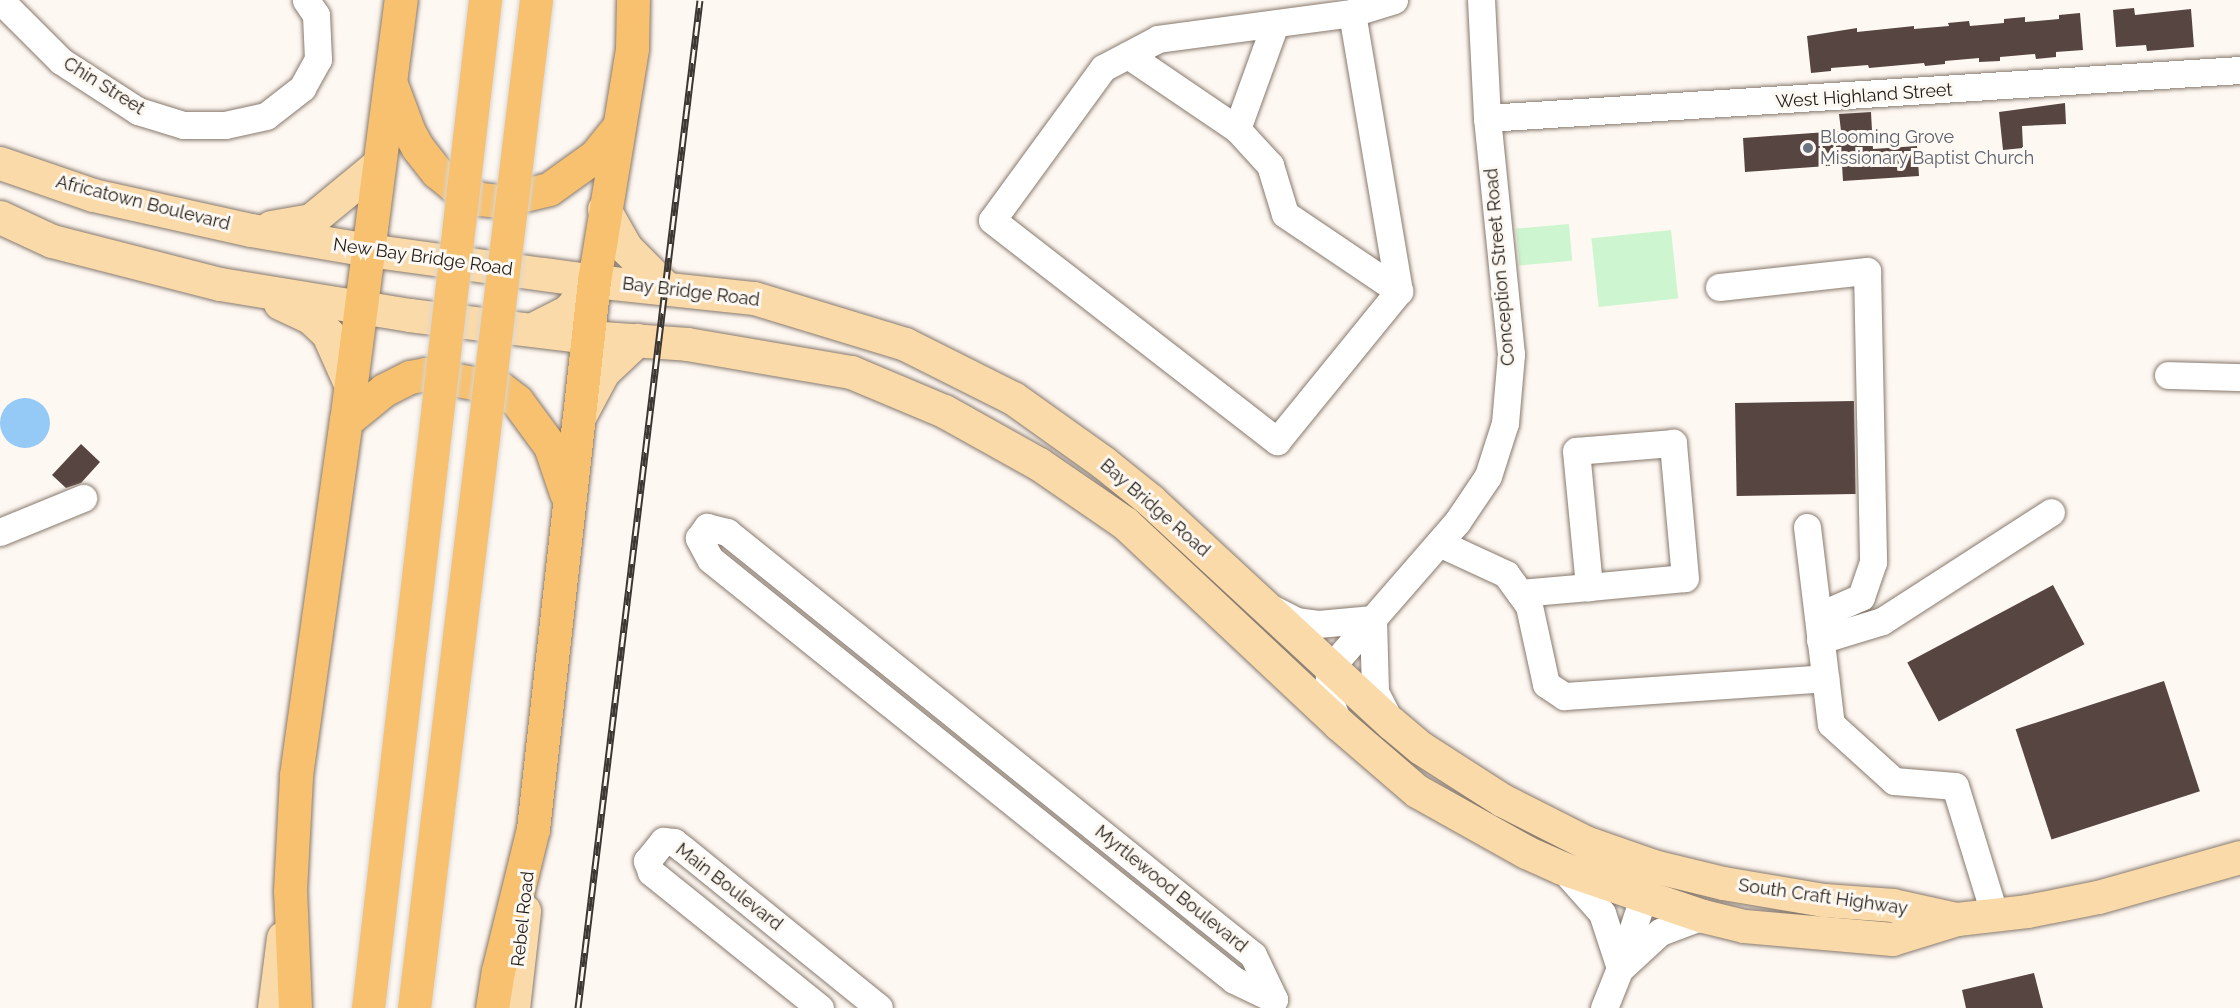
<!DOCTYPE html>
<style>
body{margin:0}
#map{position:relative;width:2240px;height:1008px;overflow:hidden;background:#fef8f2;font-family:Raleway,sans-serif}
div>[style]{position:absolute}
.green>*{inset:0;background:#cdf5cf;transform-origin:0 0}
.water>*{inset:0;background:#95c9f6}
.round{border-radius:50%}
.building>*{inset:0;background:#574542;transform-origin:0 0}
.roads{filter:drop-shadow(0 0 2px #87796d) drop-shadow(0 0 2px #87796d)}
.minor>*{height:27px;margin:-13.5px;padding:0 13.5px;transform-origin:13.5px;border-radius:13.5px;background:#fff}
.major>*{height:33px;margin:-16.5px;padding:0 16.5px;transform-origin:16.5px;border-radius:16.5px;background:#fadaa9}
.highway>*{height:33px;margin:-16.5px;padding:0 16.5px;transform-origin:16.5px;border-radius:16.5px;background:#f7c16f}
.rail>*{height:7px;margin-top:-3.5px;transform-origin:0;background:repeating-linear-gradient(90deg,#fef8f2 0 14px,#3c3732 0 28px);box-sizing:border-box;border-block:2px solid #3c3732}
.bridges{filter:drop-shadow(0 0 2px #d7d6d5) drop-shadow(0 0 2px #d7d6d5)}
.highway-bridge>*{height:33px;margin:-16.5px;padding:0 16.5px;transform-origin:16.5px;border-radius:16.5px;background:#f7c16f}
.dots>*{width:16px;height:16px;translate:-50% -50%;box-sizing:border-box;border:3px solid #fef8f2;border-radius:50%}
span{translate:-50% -50%;white-space:nowrap;text-align:center;line-height:1.15;-webkit-text-stroke:6px #fef8f2;paint-order:stroke}
.street-label{font-size:18px;color:#201b16}
.worship-label{font-size:18px;color:#5b616d}
.left{translate:0 -50%;text-align:left}
</style>
<div id="map">
<div class="green">
<i style="left:1569px;top:224px;width:37px;height:53px;rotate:85deg"></i>
<i style="left:1671px;top:230px;width:69px;height:80px;rotate:84deg"></i>
</div>
<div class="water">
<i class="round" style="left:0;top:398px;width:50px;height:50px"></i>
</div>
<div class="building">
<i style="clip-path:polygon(2134px 8px,2135px 15px,2191px 9px,2194px 47px,2147px 51px,2146px 45px,2116px 47px,2113px 10px)"></i>
<i style="clip-path:polygon(2080px 13px,2083px 50px,2056px 52px,2056px 57px,2036px 59px,2035px 54px,2000px 57px,2000px 61px,1979px 62px,1979px 58px,1945px 61px,1945px 64px,1925px 66px,1924px 63px,1869px 68px,1868px 65px,1831px 68px,1831px 71px,1811px 73px,1807px 36px,1857px 28px,1857px 32px,1914px 26px,1914px 29px,1949px 26px,1948px 23px,1969px 21px,1970px 26px,2004px 23px,2004px 19px,2025px 17px,2025px 22px,2059px 19px,2059px 15px)"></i>
<i style="clip-path:polygon(2065px 103px,2066px 124px,2022px 126px,2023px 148px,2003px 150px,1999px 112px)"></i>
<i style="clip-path:polygon(1871px 112px,1873px 149px,1917px 146px,1919px 176px,1843px 181px,1842px 165px,1745px 172px,1743px 138px,1841px 131px,1839px 114px)"></i>
<i style="left:1854px;top:401px;width:93px;height:119px;rotate:89deg"></i>
<i style="clip-path:polygon(81px 444px,100px 462px,81px 483px,66px 488px,52px 475px)"></i>
<i style="left:2053px;top:585px;width:67px;height:165px;rotate:62deg"></i>
<i style="left:2164px;top:681px;width:116px;height:156px;rotate:72deg"></i>
<i style="clip-path:polygon(2034px 973px,2043px 1008px,1966px 1008px,1962px 990px)"></i>
</div>
<div class="roads">
<div class="minor">
<i style="left:0;top:0;width:86px;rotate:45deg"></i>
<i style="left:61px;top:61px;width:92px;rotate:33deg"></i>
<i style="left:138px;top:111px;width:47px;rotate:17.3deg"></i>
<i style="left:183px;top:125px;width:42px"></i>
<i style="left:225px;top:125px;width:42px;rotate:-12.4deg"></i>
<i style="left:266px;top:116px;width:46px;rotate:-37.9deg"></i>
<i style="left:302px;top:88px;width:33px;rotate:-61deg"></i>
<i style="left:318px;top:59px;width:44px;rotate:-92.6deg"></i>
<i style="left:316px;top:15px;width:18px;rotate:-124deg"></i>
<i style="left:1352px;top:13px;width:196px;rotate:172.4deg"></i>
<i style="left:1158px;top:39px;width:62px;rotate:152.2deg"></i>
<i style="left:1103px;top:68px;width:188px;rotate:126.1deg"></i>
<i style="left:992px;top:220px;width:361px;rotate:37.8deg"></i>
<i style="left:1277px;top:441px;width:193px;rotate:-50.9deg"></i>
<i style="left:1399px;top:291px;width:282px;rotate:-99.6deg"></i>
<i style="left:1352px;top:13px;width:44px;rotate:-17.2deg"></i>
<i style="left:1128px;top:55px;width:132px;rotate:34.2deg"></i>
<i style="left:1237px;top:129px;width:49px;rotate:47.5deg"></i>
<i style="left:1270px;top:165px;width:51px;rotate:73deg"></i>
<i style="left:1285px;top:214px;width:138px;rotate:34deg"></i>
<i style="left:1487px;top:118px;width:755px;rotate:-3.65deg"></i>
<i style="left:1237px;top:129px;width:112px;rotate:-70.1deg"></i>
<i style="left:1719px;top:287px;width:149px;rotate:-6.2deg"></i>
<i style="left:1867px;top:271px;width:291px;rotate:88.8deg"></i>
<i style="left:1873px;top:562px;width:37px;rotate:109deg"></i>
<i style="left:1861px;top:597px;width:47px;rotate:156.2deg"></i>
<i style="left:2168px;top:375px;width:72px;rotate:1.6deg"></i>
<i style="left:707px;top:527px;width:21px;rotate:14deg"></i>
<i style="left:727px;top:532px;width:675px;rotate:38.81deg"></i>
<i style="left:1253px;top:955px;width:49px;rotate:64.5deg"></i>
<i style="left:1274px;top:999px;width:44px;rotate:-154.6deg"></i>
<i style="left:1234px;top:980px;width:672px;rotate:-141.22deg"></i>
<i style="left:710px;top:559px;width:24px;rotate:-118deg"></i>
<i style="left:699px;top:538px;width:14px;rotate:-54deg"></i>
<i style="left:1807px;top:527px;width:198px;rotate:83.1deg"></i>
<i style="left:1831px;top:724px;width:85px;rotate:42.1deg"></i>
<i style="left:1894px;top:781px;width:61px;rotate:4.7deg"></i>
<i style="left:1955px;top:786px;width:136px;rotate:72.9deg"></i>
<i style="left:0;top:532px;width:90px;rotate:-22.3deg"></i>
<i style="left:1439px;top:543px;width:74px;rotate:24.8deg"></i>
<i style="left:1506px;top:574px;width:39px;rotate:54deg"></i>
<i style="left:1529px;top:606px;width:80px;rotate:77.7deg"></i>
<i style="left:1546px;top:684px;width:22px;rotate:34deg"></i>
<i style="left:1564px;top:696px;width:262px;rotate:-3.9deg"></i>
<i style="left:1520px;top:593px;width:69px;rotate:-5deg"></i>
<i style="left:1589px;top:587px;width:96px;rotate:-5.4deg"></i>
<i style="left:1685px;top:578px;width:136px;rotate:-95.1deg"></i>
<i style="left:1673px;top:443px;width:97px;rotate:175.3deg"></i>
<i style="left:1576px;top:451px;width:137px;rotate:84.5deg"></i>
<i style="left:1273px;top:609px;width:27px;rotate:27deg"></i>
<i style="left:1297px;top:621px;width:21px;rotate:8deg"></i>
<i style="left:1318px;top:624px;width:55px;rotate:-5.2deg"></i>
<i style="left:1373px;top:619px;width:73px;rotate:88.4deg"></i>
<i style="left:1375px;top:692px;width:30px;rotate:63deg"></i>
<i style="left:1820px;top:640px;width:65px;rotate:-17deg"></i>
<i style="left:1882px;top:621px;width:201px;rotate:-32.8deg"></i>
<i style="left:1339px;top:724px;width:32px;rotate:-112deg"></i>
<i style="left:1327px;top:694px;width:26px;rotate:-83deg"></i>
<i style="left:1330px;top:668px;width:194px;rotate:-49deg"></i>
<i style="left:1457px;top:522px;width:55px;rotate:-56deg"></i>
<i style="left:1488px;top:476px;width:56px;rotate:-72.2deg"></i>
<i style="left:1505px;top:423px;width:69px;rotate:-85deg"></i>
<i style="left:1511px;top:354px;width:237px;rotate:-95.8deg"></i>
<i style="left:1487px;top:118px;width:118px;rotate:-92.9deg"></i>
<i style="left:1562px;top:868px;width:60px;rotate:48.4deg"></i>
<i style="left:1602px;top:913px;width:58px;rotate:71.9deg"></i>
<i style="left:1621px;top:968px;width:53px;rotate:-42.7deg"></i>
<i style="left:1660px;top:932px;width:46px;rotate:-20.4deg"></i>
<i style="left:820px;top:1008px;width:217px;rotate:-141.2deg"></i>
<i style="left:651px;top:872px;width:12px;rotate:-110deg"></i>
<i style="left:647px;top:861px;width:26px;rotate:-51deg"></i>
<i style="left:663px;top:841px;width:11px;rotate:5deg"></i>
<i style="left:674px;top:842px;width:11px;rotate:38deg"></i>
<i style="left:683px;top:849px;width:252px;rotate:39deg"></i>
<i style="left:1604px;top:1008px;width:43px;rotate:-68.2deg"></i>
<i style="left:1620px;top:968px;width:97px;rotate:-71.9deg"></i>
</div>
<div class="major">
<i style="left:0;top:163px;width:98px;rotate:19deg"></i>
<i style="left:93px;top:195px;width:162px;rotate:12.5deg"></i>
<i style="left:251px;top:230px;width:119px;rotate:9.7deg"></i>
<i style="left:368px;top:250px;width:228px;rotate:7.8deg"></i>
<i style="left:594px;top:281px;width:161px;rotate:6.1deg"></i>
<i style="left:754px;top:298px;width:158px;rotate:16.9deg"></i>
<i style="left:905px;top:344px;width:121px;rotate:26.6deg"></i>
<i style="left:1013px;top:398px;width:112px;rotate:35.5deg"></i>
<i style="left:1104px;top:463px;width:59px;rotate:38.8deg"></i>
<i style="left:1150px;top:500px;width:328px;rotate:42.8deg"></i>
<i style="left:1391px;top:723px;width:39px;rotate:40deg"></i>
<i style="left:1421px;top:748px;width:96px;rotate:32.7deg"></i>
<i style="left:1502px;top:800px;width:93px;rotate:26.8deg"></i>
<i style="left:1585px;top:842px;width:72px;rotate:19.4deg"></i>
<i style="left:1653px;top:866px;width:72px;rotate:13.7deg"></i>
<i style="left:1723px;top:883px;width:102px;rotate:9.6deg"></i>
<i style="left:1824px;top:900px;width:69px;rotate:4.1deg"></i>
<i style="left:1893px;top:905px;width:65px;rotate:12.5deg"></i>
<i style="left:604px;top:209px;width:45px;rotate:60.6deg"></i>
<i style="left:626px;top:248px;width:57px;rotate:45deg"></i>
<i style="left:0;top:217px;width:57px;rotate:24.8deg"></i>
<i style="left:52px;top:241px;width:173px;rotate:14.4deg"></i>
<i style="left:220px;top:284px;width:192px;rotate:9.3deg"></i>
<i style="left:409px;top:315px;width:180px;rotate:7deg"></i>
<i style="left:588px;top:337px;width:99px;rotate:4deg"></i>
<i style="left:687px;top:344px;width:166px;rotate:9.7deg"></i>
<i style="left:851px;top:372px;width:101px;rotate:22.8deg"></i>
<i style="left:944px;top:411px;width:109px;rotate:29.2deg"></i>
<i style="left:1039px;top:464px;width:104px;rotate:34.5deg"></i>
<i style="left:1125px;top:523px;width:294px;rotate:43.2deg"></i>
<i style="left:1339px;top:724px;width:103px;rotate:40.7deg"></i>
<i style="left:1417px;top:791px;width:125px;rotate:29.2deg"></i>
<i style="left:1526px;top:852px;width:39px;rotate:24deg"></i>
<i style="left:1562px;top:868px;width:149px;rotate:18.8deg"></i>
<i style="left:1703px;top:916px;width:42px;rotate:13.7deg"></i>
<i style="left:1744px;top:926px;width:149px;rotate:5deg"></i>
<i style="left:1892px;top:939px;width:68px;rotate:-17.1deg"></i>
<i style="left:1957px;top:919px;width:70px;rotate:-6.5deg"></i>
<i style="left:2027px;top:911px;width:72px;rotate:-11.2deg"></i>
<i style="left:2098px;top:897px;width:148px;rotate:-15.7deg"></i>
<i style="left:271px;top:227px;width:41px;rotate:-9.9deg"></i>
<i style="left:311px;top:220px;width:88px;rotate:-39.5deg"></i>
<i style="left:280px;top:303px;width:33px;rotate:25deg"></i>
<i style="left:310px;top:317px;width:25px;rotate:43deg"></i>
<i style="left:328px;top:334px;width:57px;rotate:66.1deg"></i>
<i style="left:535px;top:328px;width:37px;rotate:-27deg"></i>
<i style="left:568px;top:311px;width:40px;rotate:-49deg"></i>
<i style="left:579px;top:417px;width:51px;rotate:-61.9deg"></i>
<i style="left:603px;top:372px;width:47px;rotate:-43.3deg"></i>
<i style="left:274px;top:1008px;width:71px;rotate:-82.7deg"></i>
<i style="left:513px;top:1008px;width:98px;rotate:-83.5deg"></i>
</div>
<div class="highway">
<i style="left:391px;top:84px;width:51px;rotate:69.4deg"></i>
<i style="left:409px;top:132px;width:18px;rotate:61deg"></i>
<i style="left:418px;top:148px;width:31px;rotate:52deg"></i>
<i style="left:437px;top:172px;width:22px;rotate:39deg"></i>
<i style="left:454px;top:186px;width:29px;rotate:27deg"></i>
<i style="left:480px;top:199px;width:19px;rotate:6deg"></i>
<i style="left:499px;top:201px;width:51px;rotate:-13.5deg"></i>
<i style="left:549px;top:189px;width:57px;rotate:-35.7deg"></i>
<i style="left:595px;top:156px;width:38px;rotate:-51deg"></i>
<i style="left:346px;top:421px;width:49px;rotate:-39.2deg"></i>
<i style="left:384px;top:390px;width:29px;rotate:-27deg"></i>
<i style="left:410px;top:377px;width:15px;rotate:-11deg"></i>
<i style="left:425px;top:374px;width:76px;rotate:10.6deg"></i>
<i style="left:500px;top:388px;width:21px;rotate:37deg"></i>
<i style="left:517px;top:401px;width:56px;rotate:53.7deg"></i>
<i style="left:550px;top:446px;width:50px;rotate:71.2deg"></i>
<i style="left:295px;top:1008px;width:117px;rotate:-92.4deg"></i>
<i style="left:290px;top:891px;width:116px;rotate:-87deg"></i>
<i style="left:296px;top:775px;width:358px;rotate:-82deg"></i>
<i style="left:346px;top:421px;width:425px;rotate:-82.6deg"></i>
<i style="left:492px;top:1008px;width:37px;rotate:-81deg"></i>
<i style="left:498px;top:971px;width:146px;rotate:-76.2deg"></i>
<i style="left:533px;top:829px;width:551px;rotate:-83.65deg"></i>
<i style="left:594px;top:281px;width:236px;rotate:-80.7deg"></i>
<i style="left:632px;top:48px;width:48px;rotate:-88.8deg"></i>
</div>
</div>
<div class="rail">
<i style="left:578px;top:1008px;width:1015px;rotate:-83.1deg"></i>
</div>
<div class="bridges">
<div class="highway-bridge">
<i style="left:368px;top:1008px;width:1015px;rotate:-83.38deg"></i>
<i style="left:414px;top:1008px;width:1015px;rotate:-83.1deg"></i>
</div>
</div>
<div class="dots">
<i style="left:1808px;top:148px;background:#6b7280"></i>
</div>
<div class="street-label">
<span style="left:104px;top:86px;rotate:32deg">Chin Street</span>
<span style="left:1864px;top:96px;rotate:-4deg">West Highland Street</span>
<span style="left:143px;top:203px;rotate:14deg">Africatown Boulevard</span>
<span style="left:423px;top:257px;rotate:8deg">New Bay Bridge Road</span>
<span style="left:1500px;top:267px;rotate:-95deg">Conception Street Road</span>
<span style="left:691px;top:292px;rotate:7deg">Bay Bridge Road</span>
<span style="left:1155px;top:508px;rotate:41deg">Bay Bridge Road</span>
<span style="left:729px;top:887px;rotate:38deg">Main Boulevard</span>
<span style="left:1171px;top:889px;rotate:39deg">Myrtlewood Boulevard</span>
<span style="left:1823px;top:897px;rotate:8deg">South Craft Highway</span>
<span style="left:523px;top:919px;rotate:-84deg">Rebel Road</span>
</div>
<div class="worship-label">
<span class="left" style="left:1820px;top:148px">Blooming Grove<br>Missionary Baptist Church</span>
</div>
</div>
